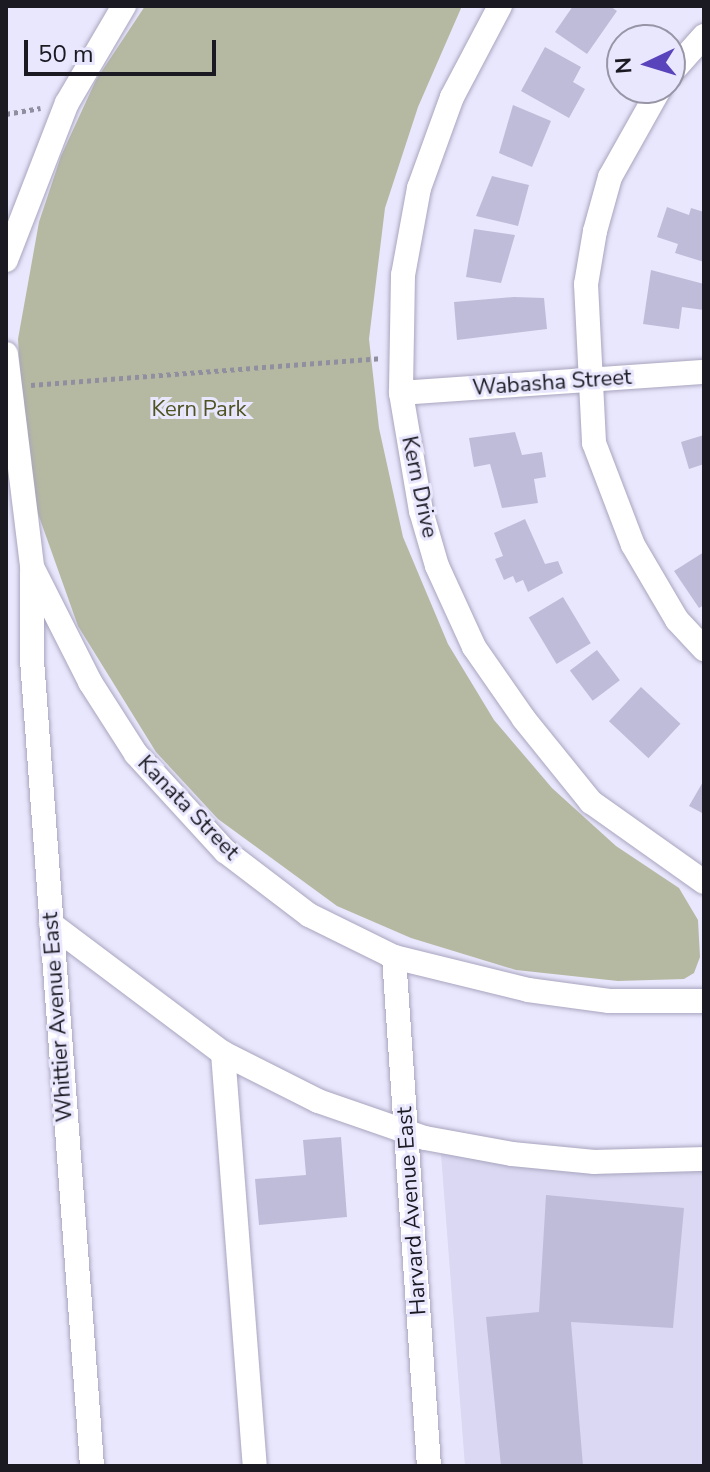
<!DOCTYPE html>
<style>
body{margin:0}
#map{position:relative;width:710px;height:1472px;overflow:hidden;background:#e9e7fd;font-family:"Nunito Sans",sans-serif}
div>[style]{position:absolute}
.built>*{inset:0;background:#dad8f2}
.green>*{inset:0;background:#b6b9a2}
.building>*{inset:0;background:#bfbcd9;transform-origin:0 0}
.path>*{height:5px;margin-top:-2.5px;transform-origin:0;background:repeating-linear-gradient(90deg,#908f9f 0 4px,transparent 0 8px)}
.roads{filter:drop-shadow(0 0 2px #a8a5be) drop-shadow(0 0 2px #a8a5be)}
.minor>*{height:24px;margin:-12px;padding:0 12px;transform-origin:12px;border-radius:12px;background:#fff}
span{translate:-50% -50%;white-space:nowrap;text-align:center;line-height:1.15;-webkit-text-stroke:6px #e9e7fd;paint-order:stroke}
.street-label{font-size:22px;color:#1b1a23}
.park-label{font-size:22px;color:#4f5322}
.frame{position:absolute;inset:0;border:8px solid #1b1a23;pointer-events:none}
.north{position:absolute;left:606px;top:24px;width:80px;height:80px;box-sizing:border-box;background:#e9e7fd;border:2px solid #9795a6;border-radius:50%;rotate:266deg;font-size:22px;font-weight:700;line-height:32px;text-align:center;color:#1b1a23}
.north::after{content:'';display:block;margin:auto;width:28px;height:36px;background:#5a44bc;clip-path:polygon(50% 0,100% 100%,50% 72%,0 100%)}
.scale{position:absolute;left:24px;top:40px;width:192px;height:36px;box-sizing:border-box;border:4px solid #1b1a23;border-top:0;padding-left:10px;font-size:24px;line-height:28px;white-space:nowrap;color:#1b1a23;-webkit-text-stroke:6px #e9e7fd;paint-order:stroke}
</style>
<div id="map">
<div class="built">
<i style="clip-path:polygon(440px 1141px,704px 1159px,704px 1466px,465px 1466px)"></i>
</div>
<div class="green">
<i style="clip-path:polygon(145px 6px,462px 6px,418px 107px,385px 208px,369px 339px,379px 428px,403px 537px,448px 644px,494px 720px,552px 788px,616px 846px,679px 888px,698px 920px,700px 957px,694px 973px,684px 979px,618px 981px,516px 970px,411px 938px,337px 906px,218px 819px,156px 752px,78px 626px,36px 508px,23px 422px,18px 339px,39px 222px,61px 156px,96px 80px)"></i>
</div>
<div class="building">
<i style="clip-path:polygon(573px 6px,610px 6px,617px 11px,587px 54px,555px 32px)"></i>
<i style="clip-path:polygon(545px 47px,581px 67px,573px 82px,585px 89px,569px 118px,521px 91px)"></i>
<i style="clip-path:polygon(513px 105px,551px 121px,532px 167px,499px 153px)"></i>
<i style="clip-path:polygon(492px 176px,529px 185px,518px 226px,476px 216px)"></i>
<i style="clip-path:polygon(667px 207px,689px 215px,691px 208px,704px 212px,704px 262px,675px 253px,678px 244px,657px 237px)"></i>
<i style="clip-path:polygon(474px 229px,515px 235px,501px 283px,466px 277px)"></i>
<i style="clip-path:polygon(651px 270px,704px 284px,704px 310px,682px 307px,679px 329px,643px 324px)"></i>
<i style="clip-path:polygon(514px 297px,544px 298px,547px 329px,457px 340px,454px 302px)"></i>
<i style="clip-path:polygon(515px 432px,522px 455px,542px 452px,546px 477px,534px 479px,538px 503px,502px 508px,490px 464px,474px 467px,469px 438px)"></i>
<i style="clip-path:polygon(704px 435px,704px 464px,689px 469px,681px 442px)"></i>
<i style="clip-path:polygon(525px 519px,545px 564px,558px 561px,563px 573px,528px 592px,523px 580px,516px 583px,513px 576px,504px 580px,495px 559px,503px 556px,494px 533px)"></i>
<i style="clip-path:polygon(704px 552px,704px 605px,699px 608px,674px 571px)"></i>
<i style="left:563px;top:597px;width:54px;height:40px;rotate:59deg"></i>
<i style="left:597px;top:650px;width:38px;height:34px;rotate:53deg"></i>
<i style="left:641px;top:687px;width:54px;height:47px;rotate:43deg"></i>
<i style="clip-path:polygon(704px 780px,704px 814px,689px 806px)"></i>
<i style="clip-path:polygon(341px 1137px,347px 1217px,259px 1225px,255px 1179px,306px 1175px,303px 1140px)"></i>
<i style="clip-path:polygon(546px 1195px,684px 1208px,673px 1328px,571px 1322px,583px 1466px,501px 1466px,486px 1317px,539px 1312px)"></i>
</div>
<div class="path">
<i style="left:6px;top:114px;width:35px;rotate:-10deg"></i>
<i style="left:31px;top:385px;width:350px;rotate:-4.4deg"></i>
</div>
<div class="roads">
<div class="minor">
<i style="left:500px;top:6px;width:103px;rotate:117.8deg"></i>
<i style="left:452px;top:97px;width:97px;rotate:109.9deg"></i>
<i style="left:419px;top:188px;width:88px;rotate:100.4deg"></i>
<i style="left:403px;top:275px;width:118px;rotate:91deg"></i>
<i style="left:401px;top:393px;width:120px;rotate:80.4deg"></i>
<i style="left:421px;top:511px;width:57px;rotate:73.8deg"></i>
<i style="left:437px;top:566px;width:89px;rotate:65.4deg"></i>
<i style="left:474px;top:647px;width:88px;rotate:55.2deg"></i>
<i style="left:524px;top:719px;width:107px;rotate:51.1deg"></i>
<i style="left:591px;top:802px;width:138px;rotate:35.3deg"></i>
<i style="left:670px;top:74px;width:51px;rotate:-48.2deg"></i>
<i style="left:660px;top:88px;width:102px;rotate:119.3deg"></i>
<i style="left:610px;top:177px;width:56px;rotate:105.5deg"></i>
<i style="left:595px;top:231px;width:54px;rotate:99.6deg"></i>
<i style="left:586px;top:284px;width:159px;rotate:87.1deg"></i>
<i style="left:594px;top:443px;width:109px;rotate:69.1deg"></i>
<i style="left:633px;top:545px;width:87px;rotate:59.6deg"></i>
<i style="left:677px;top:620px;width:40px;rotate:47deg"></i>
<i style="left:6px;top:260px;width:168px;rotate:-68.8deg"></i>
<i style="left:67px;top:103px;width:113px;rotate:-59.6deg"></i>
<i style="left:6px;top:354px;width:215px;rotate:83deg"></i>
<i style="left:32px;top:567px;width:129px;rotate:63.2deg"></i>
<i style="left:90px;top:682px;width:85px;rotate:57.4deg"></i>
<i style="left:136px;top:754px;width:132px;rotate:47.5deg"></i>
<i style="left:225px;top:851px;width:106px;rotate:37.3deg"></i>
<i style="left:309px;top:915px;width:95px;rotate:26.3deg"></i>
<i style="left:394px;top:957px;width:138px;rotate:13.8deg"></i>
<i style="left:528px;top:990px;width:82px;rotate:7.7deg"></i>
<i style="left:609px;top:1001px;width:95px"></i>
<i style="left:401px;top:393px;width:304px;rotate:-4deg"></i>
<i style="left:32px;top:573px;width:87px;rotate:90deg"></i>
<i style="left:32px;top:660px;width:808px;rotate:85.74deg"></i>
<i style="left:51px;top:924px;width:215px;rotate:36.9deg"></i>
<i style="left:223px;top:1053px;width:106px;rotate:26.8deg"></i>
<i style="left:318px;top:1101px;width:113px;rotate:19.1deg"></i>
<i style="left:425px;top:1138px;width:88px;rotate:10.4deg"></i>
<i style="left:512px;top:1154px;width:83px;rotate:5.5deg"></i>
<i style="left:595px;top:1162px;width:109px;rotate:-1.6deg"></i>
<i style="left:394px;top:957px;width:510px;rotate:86.07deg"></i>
<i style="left:223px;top:1053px;width:414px;rotate:85.6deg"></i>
</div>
</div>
<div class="street-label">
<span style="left:552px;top:383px;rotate:-4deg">Wabasha Street</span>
<span style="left:419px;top:487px;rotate:78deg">Kern Drive</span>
<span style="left:188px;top:808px;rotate:46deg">Kanata Street</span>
<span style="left:58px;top:1017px;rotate:-94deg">Whittier Avenue East</span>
<span style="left:412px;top:1211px;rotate:-94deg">Harvard Avenue East</span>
</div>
<div class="park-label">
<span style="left:199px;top:410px">Kern Park</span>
</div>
<div class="frame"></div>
<div class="north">N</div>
<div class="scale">50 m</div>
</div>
